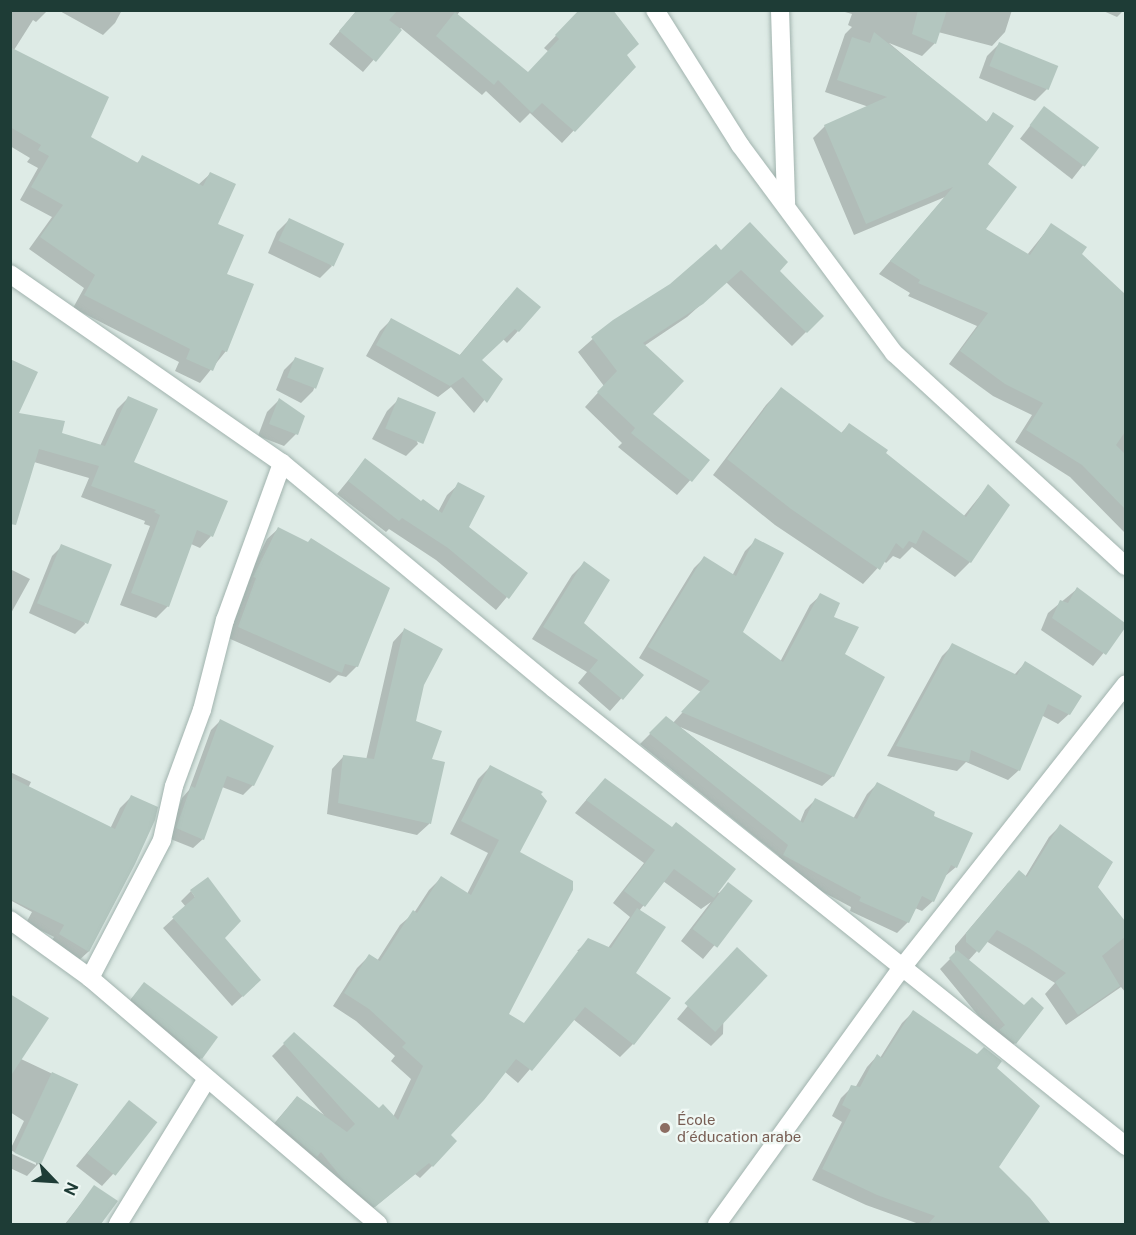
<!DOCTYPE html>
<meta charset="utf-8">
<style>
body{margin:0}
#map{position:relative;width:1136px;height:1235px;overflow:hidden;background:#deebe6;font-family:"Public Sans",sans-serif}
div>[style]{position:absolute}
.shadow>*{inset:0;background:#0003;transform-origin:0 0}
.building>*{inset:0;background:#b3c6bf;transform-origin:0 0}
.roads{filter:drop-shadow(0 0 2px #a1b3ae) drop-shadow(0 0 2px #a1b3ae)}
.minor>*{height:18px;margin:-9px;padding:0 9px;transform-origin:9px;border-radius:9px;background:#fff}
.secondary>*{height:18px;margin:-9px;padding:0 9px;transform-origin:9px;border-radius:9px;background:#fff}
.dots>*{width:16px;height:16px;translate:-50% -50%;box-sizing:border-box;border:3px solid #eff8f4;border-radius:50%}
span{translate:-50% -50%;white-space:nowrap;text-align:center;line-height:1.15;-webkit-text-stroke:4.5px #eff8f4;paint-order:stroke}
.education-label{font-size:15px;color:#785e54}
.left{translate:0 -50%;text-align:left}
.frame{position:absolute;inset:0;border:12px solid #1e3c36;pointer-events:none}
.north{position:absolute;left:24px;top:1151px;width:60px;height:60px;-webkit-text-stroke:4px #eff8f4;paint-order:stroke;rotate:115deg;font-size:16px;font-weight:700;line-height:24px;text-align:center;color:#1e3c36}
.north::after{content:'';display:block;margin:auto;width:21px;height:27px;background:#1e3c36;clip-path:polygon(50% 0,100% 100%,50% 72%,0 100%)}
</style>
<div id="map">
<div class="shadow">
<i style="clip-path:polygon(10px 10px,48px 10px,36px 22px,33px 20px,14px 50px,89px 137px,136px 164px,143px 157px,198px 185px,210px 174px,225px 275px,226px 351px,200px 383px,175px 371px,179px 362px,73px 308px,84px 288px,29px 249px,52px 217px,20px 200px,38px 168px,27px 162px,30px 158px,10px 146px)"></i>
<i style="clip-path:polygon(58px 10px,122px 10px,115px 23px,103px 35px)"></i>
<i style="clip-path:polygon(357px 10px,461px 10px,457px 15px,528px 74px,549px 52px,544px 48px,581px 10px,634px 66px,562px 143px,530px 113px,520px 123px,486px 91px,482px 95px,401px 28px,363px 72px,329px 44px)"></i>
<i style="clip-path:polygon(838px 10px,1012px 10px,1005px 32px,992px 46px,938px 32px,935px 43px,922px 56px,889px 43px,985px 123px,994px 114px,986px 164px,984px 230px,1027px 255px,1051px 225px,1080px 254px,1111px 298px,1126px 306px,1126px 534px,1070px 477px,1015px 442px,1032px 415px,993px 396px,949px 364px,977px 326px,908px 296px,910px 293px,879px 274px,945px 197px,854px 235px,813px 138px,825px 126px,869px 107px,825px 92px,845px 34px,852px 27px,848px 25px,852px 14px)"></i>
<i style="clip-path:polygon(1101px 10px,1124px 10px,1117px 17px)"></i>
<i style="clip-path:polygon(999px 44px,1047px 89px,1035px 101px,979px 78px,987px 56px)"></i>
<i style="left:1044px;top:108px;width:66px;height:39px;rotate:38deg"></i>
<i style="clip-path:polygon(289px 220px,332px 266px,320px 278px,268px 253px,277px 232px)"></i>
<i style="clip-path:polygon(721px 253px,778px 271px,822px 316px,792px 346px,726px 282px,687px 317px,644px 346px,651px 414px,708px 460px,677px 495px,618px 447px,622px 443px,585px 407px,604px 386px,578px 352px,613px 321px)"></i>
<i style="clip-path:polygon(506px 300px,518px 331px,507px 343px,503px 339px,480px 360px,501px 379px,474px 413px,451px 387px,438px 397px,366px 356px,380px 331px,391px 320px,459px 356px)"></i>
<i style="clip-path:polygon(296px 358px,322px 369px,313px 391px,301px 403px,276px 390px,284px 370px)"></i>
<i style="clip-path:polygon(781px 389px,840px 434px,849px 425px,963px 517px,988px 486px,970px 562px,955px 577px,912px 547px,900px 559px,893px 556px,886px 563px,884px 561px,863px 584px,775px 525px,713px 475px,766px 405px)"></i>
<i style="clip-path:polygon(128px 398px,132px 463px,211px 536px,200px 548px,191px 544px,168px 606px,156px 618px,120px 605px,150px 526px,144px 524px,145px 521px,81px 497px,89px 478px,34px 462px,17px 414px,61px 434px,100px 446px,117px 409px)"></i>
<i style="clip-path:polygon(399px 399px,418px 444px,406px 456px,372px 439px,387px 411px)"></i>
<i style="clip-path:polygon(279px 400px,296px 434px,284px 446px,258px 436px,267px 412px)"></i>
<i style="clip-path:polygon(365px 460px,421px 503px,438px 512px,447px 495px,459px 484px,467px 528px,526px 574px,496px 610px,436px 560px,389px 529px,386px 532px,337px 494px)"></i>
<i style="clip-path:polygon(278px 529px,357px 666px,346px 677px,338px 675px,330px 683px,228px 638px,246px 589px,243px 588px,267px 539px)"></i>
<i style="clip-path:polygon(756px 540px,741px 632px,780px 662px,810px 605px,821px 595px,832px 618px,843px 655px,833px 776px,822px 786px,680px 727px,800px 822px,805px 810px,816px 799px,853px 819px,867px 794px,877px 784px,931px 816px,956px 867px,944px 877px,933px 901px,922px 911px,915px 908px,908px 922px,897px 933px,850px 911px,851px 907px,774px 866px,779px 856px,640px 744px,666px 718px,672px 724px,701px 692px,639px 658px,694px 568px,704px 558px,732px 576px,745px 551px)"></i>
<i style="clip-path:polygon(62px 546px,85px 624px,75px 634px,29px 613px,52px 556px)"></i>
<i style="clip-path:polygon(584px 563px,582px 623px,642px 675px,610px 711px,578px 683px,587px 672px,532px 639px,572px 575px)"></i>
<i style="clip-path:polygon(10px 569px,30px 579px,10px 615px)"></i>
<i style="clip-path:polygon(1077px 589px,1126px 625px,1093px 666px,1041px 630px,1048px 613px)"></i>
<i style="clip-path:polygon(404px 630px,422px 685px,414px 722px,430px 760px,429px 824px,417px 835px,327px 814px,332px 769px,343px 757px,366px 760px,393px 642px)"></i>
<i style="clip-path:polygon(953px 645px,1014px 675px,1025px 663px,1069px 714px,1058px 724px,1041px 715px,1019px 770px,1008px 780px,966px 762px,957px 771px,887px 756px,942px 656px)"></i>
<i style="clip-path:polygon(220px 721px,253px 785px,243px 795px,222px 787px,203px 839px,193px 848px,168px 838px,182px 798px,189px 790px,211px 730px)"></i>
<i style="clip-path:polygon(490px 767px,518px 853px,507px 1014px,521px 1030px,580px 951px,577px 951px,589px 940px,608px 948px,630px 917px,613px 903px,644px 863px,575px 813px,593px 792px,719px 893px,728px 884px,751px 901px,703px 959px,681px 941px,711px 902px,701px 909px,663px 881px,639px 911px,634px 973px,669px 998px,633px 1044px,620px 1057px,573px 1019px,518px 1083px,504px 1071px,449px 1135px,432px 1166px,420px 1178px,415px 1174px,361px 1218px,264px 1135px,297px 1097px,324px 1115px,272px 1056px,294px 1034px,379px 1110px,393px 1117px,411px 1079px,391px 1061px,395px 1056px,356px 1021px,333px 1006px,357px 968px,369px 956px,377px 961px,400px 925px,414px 913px,429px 890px,441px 878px,467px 894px,488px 853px,450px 834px,478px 779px)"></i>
<i style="clip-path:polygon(10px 772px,31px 782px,28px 788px,110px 829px,120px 808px,131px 797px,133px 863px,88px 952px,76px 963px,49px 945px,54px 937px,26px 923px,32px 912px,10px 900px)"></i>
<i style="clip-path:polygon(1060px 826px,1097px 887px,1126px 924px,1126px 993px,1121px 987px,1066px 1025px,1045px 994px,1055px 983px,986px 941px,968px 961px,1024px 1006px,1015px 1043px,1005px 1053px,995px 1036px,940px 969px,955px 954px,955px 946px,1008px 883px,1025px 877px,1049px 837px)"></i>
<i style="clip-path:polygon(191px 891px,223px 938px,249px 990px,232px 1006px,163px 928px,186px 907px,181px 901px)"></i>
<i style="clip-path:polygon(725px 961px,723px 1034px,711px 1046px,677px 1019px)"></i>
<i style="clip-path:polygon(144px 984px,201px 1058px,189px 1070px,121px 1011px)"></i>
<i style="clip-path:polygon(10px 996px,21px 1059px,76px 1085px,38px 1164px,27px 1176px,10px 1168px,10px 1153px,36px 1165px,36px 1162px,10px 1150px,24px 1121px,10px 1112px)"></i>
<i style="clip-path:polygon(913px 1012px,995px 1068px,997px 1167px,1048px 1223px,1046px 1224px,919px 1224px,866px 1205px,812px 1180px,842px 1122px,832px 1116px,841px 1098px,852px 1087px,855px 1088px,867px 1067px,877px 1056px,880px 1058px,902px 1023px)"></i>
<i style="clip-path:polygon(129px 1102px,113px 1174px,102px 1186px,76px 1166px)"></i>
<i style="clip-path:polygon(94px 1187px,115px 1202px,99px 1224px,65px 1224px)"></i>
</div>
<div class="building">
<i style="clip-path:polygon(357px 10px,398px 10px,389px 20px,402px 30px,376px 62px,339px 31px)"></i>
<i style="clip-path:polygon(579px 10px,613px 10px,639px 44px,627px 55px,636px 67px,575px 132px,542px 103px,532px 113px,498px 80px,494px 85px,436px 36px,455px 12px,528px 72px,559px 39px,555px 35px)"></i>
<i style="clip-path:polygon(918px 10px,947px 10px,936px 44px,912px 34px)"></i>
<i style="clip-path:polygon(874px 32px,987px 122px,993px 112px,1014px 126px,988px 164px,1017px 187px,986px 229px,1030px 255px,1051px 223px,1087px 247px,1082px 254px,1125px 294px,1125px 432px,1116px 445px,1125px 454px,1125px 509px,1082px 465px,1026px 430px,1043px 403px,1005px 384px,960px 351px,988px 313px,918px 283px,920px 280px,890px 261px,953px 187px,866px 224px,824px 125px,887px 97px,837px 80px,852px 37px,870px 43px)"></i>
<i style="left:999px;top:42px;width:64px;height:26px;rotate:22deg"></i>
<i style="clip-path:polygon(10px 47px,109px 97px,91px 137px,138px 163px,142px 155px,203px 186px,210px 172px,236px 184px,218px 224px,244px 235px,227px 274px,254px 284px,227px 352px,222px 350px,213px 371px,186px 359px,190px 349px,84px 295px,95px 275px,40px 237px,63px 205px,31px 187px,49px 156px,38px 150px,41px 145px,10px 127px)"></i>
<i style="left:1044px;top:106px;width:69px;height:24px;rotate:37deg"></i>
<i style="left:289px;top:218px;width:61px;height:25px;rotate:25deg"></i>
<i style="clip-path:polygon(750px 222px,788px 262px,780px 271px,824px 316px,807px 333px,741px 270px,703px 304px,643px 343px,684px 381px,653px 414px,710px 460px,692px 482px,631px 433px,635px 428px,597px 392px,617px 371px,591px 337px,613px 320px,670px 284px,716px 244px,721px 250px)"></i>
<i style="clip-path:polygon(517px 287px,541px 307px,519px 332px,515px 329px,482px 360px,503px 379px,487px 403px,463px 377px,450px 386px,376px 345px,391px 318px,460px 355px)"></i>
<i style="left:295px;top:357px;width:31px;height:22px;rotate:21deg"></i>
<i style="clip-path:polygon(10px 359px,38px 372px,19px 413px,65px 421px,62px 433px,105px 446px,128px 396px,158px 409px,134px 462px,228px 501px,213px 537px,197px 530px,169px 607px,131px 593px,160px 515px,154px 512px,156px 510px,91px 486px,99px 466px,39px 449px,16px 525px,10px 524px)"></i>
<i style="clip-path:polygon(781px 387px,842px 433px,849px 423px,888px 450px,886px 453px,966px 517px,988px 484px,1010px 505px,971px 563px,923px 530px,916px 544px,909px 541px,903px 549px,896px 543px,880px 570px,791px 509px,727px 459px)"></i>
<i style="left:398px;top:397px;width:41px;height:34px;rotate:22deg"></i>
<i style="clip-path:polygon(279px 398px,305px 416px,298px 435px,269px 424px)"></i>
<i style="clip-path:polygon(365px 458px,421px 501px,423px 499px,442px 513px,458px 482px,485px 496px,469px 527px,528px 573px,509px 599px,448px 548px,402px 518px,399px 521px,348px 481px)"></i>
<i style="clip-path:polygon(278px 527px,308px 542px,311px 538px,390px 588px,358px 667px,345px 664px,342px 673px,238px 627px,256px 578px,253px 577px)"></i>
<i style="clip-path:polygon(755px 538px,784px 553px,743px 632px,783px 662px,820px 593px,840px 603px,834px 617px,859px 627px,845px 654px,885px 677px,834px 777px,681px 712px,710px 681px,648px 647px,704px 556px,736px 576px)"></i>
<i style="left:61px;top:544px;width:55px;height:64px;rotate:22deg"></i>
<i style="clip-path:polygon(584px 561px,610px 580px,584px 623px,644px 675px,623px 700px,589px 671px,598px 660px,543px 627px)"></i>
<i style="clip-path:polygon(1077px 587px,1125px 623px,1125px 628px,1106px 655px,1052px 618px,1060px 600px,1068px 603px)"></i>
<i style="clip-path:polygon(404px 628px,443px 649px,424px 685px,416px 721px,442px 731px,432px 759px,445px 762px,431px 824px,338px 803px,343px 755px,374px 759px)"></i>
<i style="clip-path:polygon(952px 643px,1017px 675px,1025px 661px,1082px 696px,1070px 715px,1048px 704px,1020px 771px,971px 750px,969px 762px,896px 746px)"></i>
<i style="clip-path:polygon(666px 716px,803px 823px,815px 798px,857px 819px,877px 782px,935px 812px,934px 816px,973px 833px,957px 868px,951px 865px,934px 902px,922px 896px,909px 923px,859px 901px,861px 897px,783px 855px,788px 845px,649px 733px)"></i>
<i style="clip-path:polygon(220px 719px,274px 746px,254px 786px,227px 776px,204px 840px,176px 828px,191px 786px,195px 788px)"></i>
<i style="clip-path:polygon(490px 765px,543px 792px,541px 794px,547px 801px,520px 852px,573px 881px,573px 890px,509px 1014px,524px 1023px,588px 938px,611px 948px,637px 908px,666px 927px,636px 973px,671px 998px,634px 1045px,585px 1007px,532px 1071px,516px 1059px,484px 1100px,451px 1135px,457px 1141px,433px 1167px,429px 1163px,375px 1207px,344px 1181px,321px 1152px,317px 1157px,276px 1122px,297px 1096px,347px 1132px,355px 1124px,283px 1043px,294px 1032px,379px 1108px,383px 1104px,398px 1120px,423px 1066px,402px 1047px,406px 1043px,369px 1009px,344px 993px,369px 954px,380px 961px,413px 910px,417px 913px,441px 876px,471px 895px,499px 840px,461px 821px)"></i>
<i style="clip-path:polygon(10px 777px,115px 829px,131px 795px,158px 807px,155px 820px,135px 864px,89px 952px,59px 934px,64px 925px,10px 899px)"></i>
<i style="clip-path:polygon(605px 778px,672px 827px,676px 822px,736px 869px,714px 898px,674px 869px,645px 907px,624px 891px,655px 850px,586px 800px)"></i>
<i style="clip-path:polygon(1060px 824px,1113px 862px,1098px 887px,1125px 921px,1125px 937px,1102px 956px,1120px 986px,1078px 1015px,1055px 982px,1066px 973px,1029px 948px,997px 930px,979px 953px,966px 942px,966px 933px,1019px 870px,1027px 877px)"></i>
<i style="clip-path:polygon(208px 877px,241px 921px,225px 938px,261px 980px,243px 997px,172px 917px,195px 897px,190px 890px)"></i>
<i style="left:728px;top:882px;width:31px;height:59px;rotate:37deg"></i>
<i style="left:737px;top:947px;width:42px;height:77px;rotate:43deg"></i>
<i style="clip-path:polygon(957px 950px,1024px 1005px,1032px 997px,1044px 1008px,1016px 1044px,999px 1030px,1005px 1025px,949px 958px)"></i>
<i style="clip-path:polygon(144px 982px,218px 1037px,202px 1059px,131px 999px)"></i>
<i style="clip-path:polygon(10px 994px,49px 1018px,10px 1077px)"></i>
<i style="clip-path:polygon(913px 1010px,977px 1054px,984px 1047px,1002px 1061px,997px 1068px,1040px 1106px,999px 1167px,1030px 1198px,1051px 1224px,928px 1224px,935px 1216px,877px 1195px,822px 1169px,851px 1110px,842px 1105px,851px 1085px,860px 1087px,877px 1054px,882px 1058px)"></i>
<i style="left:52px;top:1072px;width:29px;height:89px;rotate:25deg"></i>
<i style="left:129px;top:1100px;width:36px;height:68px;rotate:38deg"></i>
<i style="clip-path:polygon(94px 1185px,118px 1201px,101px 1224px,66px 1224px)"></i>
</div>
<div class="roads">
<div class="minor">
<i style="left:780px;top:10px;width:194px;rotate:88.2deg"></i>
<i style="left:10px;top:274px;width:331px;rotate:34.8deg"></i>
<i style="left:282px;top:463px;width:352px;rotate:39.7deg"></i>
<i style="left:553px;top:688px;width:734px;rotate:38.64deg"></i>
<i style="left:10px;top:920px;width:99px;rotate:35.9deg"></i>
<i style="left:90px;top:978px;width:379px;rotate:40.5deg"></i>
<i style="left:90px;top:978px;width:156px;rotate:-62.4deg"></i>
<i style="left:162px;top:840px;width:55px;rotate:-77.5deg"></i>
<i style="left:174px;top:786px;width:81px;rotate:-69.8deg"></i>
<i style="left:202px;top:710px;width:93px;rotate:-75.7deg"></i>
<i style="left:225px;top:620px;width:167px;rotate:-70deg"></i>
<i style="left:118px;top:1224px;width:170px;rotate:-58.5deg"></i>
<i style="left:717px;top:1224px;width:314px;rotate:-54.2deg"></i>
<i style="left:901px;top:969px;width:363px;rotate:-51.7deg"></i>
</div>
<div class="secondary">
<i style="left:655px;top:10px;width:160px;rotate:57.8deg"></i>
<i style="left:740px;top:145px;width:259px;rotate:53.5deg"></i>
<i style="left:894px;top:353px;width:315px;rotate:42.6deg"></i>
</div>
</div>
<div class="dots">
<i style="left:665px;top:1128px;background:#8d6e63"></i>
</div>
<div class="education-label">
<span class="left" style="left:677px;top:1128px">École<br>d´éducation arabe</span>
</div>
<div class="frame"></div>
<div class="north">N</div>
</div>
